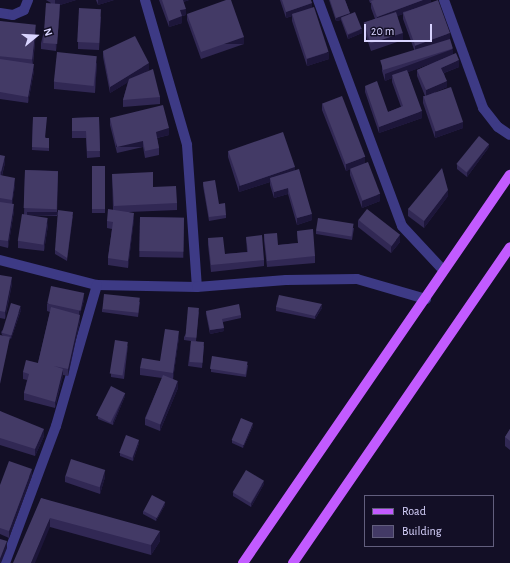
<!DOCTYPE html>
<style>
body{margin:0}
#map{position:relative;width:510px;height:563px;overflow:hidden;background:#130f26;font-family:"Alegreya Sans",sans-serif}
div>[style]{position:absolute}
.minor>*{height:10px;margin:-5px;padding:0 5px;transform-origin:5px;border-radius:5px;background:#3d3a85}
.major>*{height:10px;margin:-5px;padding:0 5px;transform-origin:5px;border-radius:5px;background:#c25bff}
.wall>*{inset:0;background:#312854;transform-origin:0 0}
.shaded-wall>*{inset:0;background:#1d163a;transform-origin:0 0}
.building>*{inset:0;background:#433a66;transform-origin:0 0}
span{translate:-50% -50%;white-space:nowrap;text-align:center;line-height:1.15;-webkit-text-stroke:4px #130f26;paint-order:stroke}
.legend{position:absolute;left:364px;top:495px;width:130px;height:52px;box-sizing:border-box;background:#130f26;border:1px solid #625e7d;margin:0;padding:5px 7px;list-style:none;font-size:12px;color:#d9d4ff}
.legend li{display:flex;align-items:center;gap:8px;height:20px}
.legend b{width:20px;border:1px solid #625e7d}
.north{position:absolute;left:16px;top:16px;width:40px;height:40px;-webkit-text-stroke:3px #130f26;paint-order:stroke;rotate:72deg;font-size:11px;font-weight:700;line-height:16px;text-align:center;color:#d9d4ff}
.north::after{content:'';display:block;margin:auto;width:14px;height:18px;background:#d9d4ff;clip-path:polygon(50% 0,100% 100%,50% 72%,0 100%)}
.scale{position:absolute;left:364px;top:24px;width:68px;height:18px;box-sizing:border-box;border:2px solid #d9d4ff;border-top:0;padding-left:5px;font-size:12px;line-height:14px;white-space:nowrap;color:#d9d4ff;-webkit-text-stroke:3px #130f26;paint-order:stroke}
</style>
<div id="map">
<div class="minor">
<i style="left:145px;top:0;width:151px;rotate:73.8deg"></i>
<i style="left:187px;top:145px;width:142px;rotate:86deg"></i>
<i style="left:318px;top:0;width:241px;rotate:69.6deg"></i>
<i style="left:402px;top:226px;width:60px;rotate:47deg"></i>
<i style="left:444px;top:0;width:115px;rotate:70.1deg"></i>
<i style="left:483px;top:108px;width:24px;rotate:52deg"></i>
<i style="left:498px;top:127px;width:14px;rotate:34deg"></i>
<i style="left:0;top:13px;width:13px;rotate:9deg"></i>
<i style="left:13px;top:15px;width:12px;rotate:-24deg"></i>
<i style="left:24px;top:10px;width:11px;rotate:-68deg"></i>
<i style="left:0;top:260px;width:100px;rotate:14.5deg"></i>
<i style="left:97px;top:285px;width:100px;rotate:1.1deg"></i>
<i style="left:197px;top:287px;width:89px;rotate:-4.5deg"></i>
<i style="left:286px;top:280px;width:71px;rotate:-0.8deg"></i>
<i style="left:357px;top:279px;width:72px;rotate:16.2deg"></i>
<i style="left:5px;top:563px;width:146px;rotate:-69.6deg"></i>
<i style="left:56px;top:426px;width:147px;rotate:-73.8deg"></i>
</div>
<div class="major">
<i style="left:243px;top:563px;width:471px;rotate:-55.5deg"></i>
<i style="left:293px;top:563px;width:383px;rotate:-55.5deg"></i>
</div>
<div class="wall">
<i style="clip-path:polygon(46px 0,76px 0,60px 5px,60px 11px,56px 51px,41px 49px,41px 43px,51px 3px)"></i>
<i style="clip-path:polygon(96px 0,114px 0,98px 5px)"></i>
<i style="clip-path:polygon(159px 0,189px 0,183px 2px,186px 15px,182px 16px,182px 23px,169px 27px)"></i>
<i style="clip-path:polygon(280px 0,311px 0,312px 8px,329px 59px,307px 66px,292px 21px,292px 16px,286px 18px)"></i>
<i style="clip-path:polygon(329px 0,345px 0,350px 14px,362px 33px,348px 39px,341px 20px,336px 21px)"></i>
<i style="clip-path:polygon(369px 0,431px 0,431px 2px,450px 40px,453px 54px,459px 67px,444px 73px,447px 87px,435px 92px,463px 128px,435px 138px,423px 103px,423px 96px,425px 96px,417px 76px,417px 70px,437px 61px,408px 72px,422px 118px,379px 133px,365px 92px,365px 86px,388px 112px,401px 107px,392px 82px,392px 78px,385px 81px,382px 71px,382px 65px,415px 52px,403px 19px,403px 14px,397px 16px,403px 40px,371px 51px,364px 30px,364px 23px,375px 19px,371px 8px,371px 3px,370px 3px)"></i>
<i style="clip-path:polygon(187px 14px,244px 44px,201px 59px,187px 20px)"></i>
<i style="clip-path:polygon(101px 16px,99px 50px,78px 49px,78px 42px)"></i>
<i style="clip-path:polygon(0 21px,36px 32px,33px 64px,34px 71px,28px 103px,0 99px)"></i>
<i style="clip-path:polygon(103px 51px,149px 70px,145px 72px,160px 97px,160px 104px,123px 107px,123px 100px,128px 82px,110px 93px,103px 57px)"></i>
<i style="clip-path:polygon(97px 63px,95px 93px,54px 89px,54px 82px)"></i>
<i style="clip-path:polygon(322px 103px,365px 163px,380px 201px,362px 208px,350px 175px,350px 169px,346px 171px,322px 110px)"></i>
<i style="clip-path:polygon(33px 117px,46px 138px,49px 138px,49px 151px,32px 150px)"></i>
<i style="clip-path:polygon(99px 117px,100px 157px,87px 158px,86px 138px,72px 138px,72px 118px)"></i>
<i style="clip-path:polygon(110px 118px,169px 135px,157px 138px,159px 148px,159px 155px,145px 158px,143px 147px,117px 153px,110px 125px)"></i>
<i style="clip-path:polygon(489px 147px,467px 177px,457px 169px,457px 165px)"></i>
<i style="clip-path:polygon(228px 151px,295px 171px,312px 220px,297px 225px,288px 194px,274px 198px,270px 185px,270px 182px,239px 192px,228px 157px)"></i>
<i style="clip-path:polygon(0 155px,5px 163px,2px 176px,15px 185px,12px 204px,14px 211px,8px 248px,0 246px)"></i>
<i style="left:92px;top:166px;width:13px;height:47px"></i>
<i style="clip-path:polygon(25px 170px,58px 171px,57px 216px,26px 215px,48px 225px,44px 251px,18px 248px,18px 241px,24px 215px)"></i>
<i style="clip-path:polygon(112px 174px,153px 187px,177px 203px,177px 210px,129px 212px,134px 219px,128px 268px,108px 265px,108px 258px,112px 229px,107px 228px,107px 221px,113px 210px)"></i>
<i style="clip-path:polygon(203px 182px,226px 215px,226px 218px,209px 221px,203px 186px)"></i>
<i style="clip-path:polygon(448px 196px,424px 228px,408px 216px,408px 209px)"></i>
<i style="clip-path:polygon(73px 215px,67px 261px,55px 254px,55px 250px)"></i>
<i style="left:140px;top:217px;width:44px;height:40px;rotate:1deg"></i>
<i style="clip-path:polygon(358px 220px,400px 242px,391px 253px,358px 227px)"></i>
<i style="clip-path:polygon(354px 228px,352px 240px,316px 234px,316px 231px)"></i>
<i style="clip-path:polygon(297px 231px,315px 256px,315px 263px,267px 267px,264px 241px,264px 234px,278px 245px,298px 243px)"></i>
<i style="clip-path:polygon(246px 237px,264px 260px,264px 266px,211px 272px,208px 245px,208px 238px,225px 254px,247px 252px)"></i>
<i style="clip-path:polygon(0 275px,12px 284px,5px 319px,0 318px)"></i>
<i style="clip-path:polygon(84px 300px,80px 314px,80px 321px,68px 376px,63px 375px,55px 408px,24px 400px,24px 393px,27px 380px,23px 379px,23px 372px,38px 363px,50px 312px,47px 311px,47px 304px)"></i>
<i style="clip-path:polygon(140px 302px,138px 317px,102px 312px,102px 309px)"></i>
<i style="clip-path:polygon(276px 307px,322px 308px,315px 319px,276px 311px)"></i>
<i style="clip-path:polygon(21px 310px,11px 339px,10px 338px,10px 340px,2px 335px,1px 332px)"></i>
<i style="clip-path:polygon(199px 311px,196px 341px,204px 346px,202px 368px,188px 366px,191px 341px,184px 340px,184px 337px)"></i>
<i style="clip-path:polygon(206px 311px,241px 315px,241px 318px,223px 322px,224px 331px,210px 334px,206px 314px)"></i>
<i style="clip-path:polygon(179px 337px,173px 379px,178px 388px,160px 431px,145px 425px,145px 418px,162px 378px,140px 375px,140px 368px,160px 361px)"></i>
<i style="clip-path:polygon(128px 345px,124px 379px,111px 377px,111px 374px)"></i>
<i style="clip-path:polygon(248px 365px,246px 377px,211px 372px,211px 369px)"></i>
<i style="clip-path:polygon(125px 396px,113px 425px,98px 419px,98px 416px)"></i>
<i style="clip-path:polygon(0 411px,44px 436px,35px 456px,0 445px)"></i>
<i style="clip-path:polygon(253px 426px,243px 448px,232px 443px,232px 440px)"></i>
<i style="clip-path:polygon(510px 429px,510px 450px,505px 446px,505px 437px)"></i>
<i style="clip-path:polygon(139px 443px,133px 461px,120px 456px,120px 453px)"></i>
<i style="clip-path:polygon(32px 476px,9px 538px,0 534px,0 485px)"></i>
<i style="clip-path:polygon(65px 476px,105px 477px,100px 494px,65px 482px)"></i>
<i style="clip-path:polygon(264px 484px,251px 507px,233px 496px,233px 493px)"></i>
<i style="clip-path:polygon(41px 498px,160px 541px,151px 555px,50px 527px)"></i>
<i style="clip-path:polygon(165px 505px,156px 521px,143px 514px,143px 511px)"></i>
</div>
<div class="shaded-wall">
<i style="clip-path:polygon(55px 0,76px 0,60px 5px,60px 11px,56px 51px)"></i>
<i style="clip-path:polygon(98px 0,114px 0,98px 5px)"></i>
<i style="clip-path:polygon(181px 0,189px 0,181px 3px)"></i>
<i style="clip-path:polygon(423px 0,431px 0,431px 4px,403px 12px,403px 14px,377px 24px,377px 17px)"></i>
<i style="clip-path:polygon(312px 3px,312px 9px,292px 14px,292px 16px,286px 18px,286px 12px)"></i>
<i style="clip-path:polygon(186px 9px,186px 15px,182px 16px,182px 23px,169px 27px,169px 21px,180px 10px)"></i>
<i style="clip-path:polygon(350px 13px,350px 16px,341px 18px,341px 20px,336px 21px,336px 18px)"></i>
<i style="clip-path:polygon(36px 25px,36px 32px,32px 67px,32px 60px)"></i>
<i style="clip-path:polygon(362px 29px,362px 33px,348px 39px,348px 35px)"></i>
<i style="left:403px;top:33px;width:7px;height:34px;rotate:90deg"></i>
<i style="clip-path:polygon(450px 33px,450px 40px,415px 52px,415px 46px)"></i>
<i style="left:244px;top:37px;width:7px;height:46px;rotate:90deg"></i>
<i style="clip-path:polygon(453px 49px,453px 55px,393px 78px,392px 75px,392px 78px,385px 81px,385px 74px)"></i>
<i style="clip-path:polygon(329px 52px,329px 59px,307px 66px,307px 59px)"></i>
<i style="clip-path:polygon(97px 56px,97px 63px,95px 93px,95px 86px)"></i>
<i style="clip-path:polygon(459px 60px,459px 67px,441px 74px,441px 68px)"></i>
<i style="clip-path:polygon(149px 63px,149px 70px,110px 93px,110px 87px)"></i>
<i style="clip-path:polygon(34px 64px,34px 71px,28px 103px,28px 97px)"></i>
<i style="clip-path:polygon(447px 81px,447px 87px,426px 96px,426px 90px)"></i>
<i style="clip-path:polygon(422px 111px,422px 118px,379px 133px,379px 127px)"></i>
<i style="clip-path:polygon(463px 122px,463px 128px,435px 138px,435px 131px)"></i>
<i style="clip-path:polygon(169px 128px,169px 135px,156px 138px,156px 132px)"></i>
<i style="left:143px;top:141px;width:6px;height:27px;rotate:90deg"></i>
<i style="clip-path:polygon(489px 144px,489px 147px,467px 177px,467px 173px)"></i>
<i style="clip-path:polygon(5px 156px,5px 163px,1px 178px,1px 172px)"></i>
<i style="clip-path:polygon(365px 157px,365px 164px,346px 171px,346px 164px)"></i>
<i style="clip-path:polygon(295px 167px,295px 173px,270px 178px,270px 182px,239px 192px,239px 186px)"></i>
<i style="clip-path:polygon(15px 178px,15px 185px,12px 207px,12px 200px)"></i>
<i style="clip-path:polygon(288px 188px,288px 194px,274px 198px,274px 192px)"></i>
<i style="clip-path:polygon(448px 190px,448px 196px,424px 228px,424px 221px)"></i>
<i style="clip-path:polygon(380px 194px,380px 201px,362px 208px,362px 201px)"></i>
<i style="clip-path:polygon(14px 204px,14px 211px,8px 248px,8px 241px)"></i>
<i style="left:73px;top:212px;width:3px;height:46px;rotate:90deg"></i>
<i style="clip-path:polygon(134px 213px,134px 219px,128px 268px,128px 261px)"></i>
<i style="clip-path:polygon(312px 214px,312px 220px,297px 225px,297px 218px)"></i>
<i style="clip-path:polygon(48px 218px,48px 225px,44px 251px,44px 244px)"></i>
<i style="clip-path:polygon(400px 235px,400px 242px,391px 253px,391px 247px)"></i>
<i style="clip-path:polygon(12px 277px,12px 284px,5px 319px,5px 312px)"></i>
<i style="clip-path:polygon(84px 293px,84px 300px,79px 319px,79px 312px)"></i>
<i style="clip-path:polygon(322px 304px,322px 308px,315px 319px,315px 316px)"></i>
<i style="clip-path:polygon(21px 306px,21px 310px,11px 339px,11px 335px)"></i>
<i style="clip-path:polygon(80px 315px,80px 321px,68px 376px,68px 369px)"></i>
<i style="clip-path:polygon(224px 328px,224px 331px,210px 334px,210px 330px)"></i>
<i style="clip-path:polygon(179px 331px,179px 337px,173px 380px,173px 373px)"></i>
<i style="left:10px;top:337px;width:3px;height:48px;rotate:90deg"></i>
<i style="clip-path:polygon(63px 369px,63px 376px,55px 408px,55px 402px)"></i>
<i style="clip-path:polygon(178px 381px,178px 388px,160px 431px,160px 425px)"></i>
<i style="clip-path:polygon(125px 393px,125px 396px,113px 425px,113px 422px)"></i>
<i style="clip-path:polygon(253px 423px,253px 426px,243px 448px,243px 445px)"></i>
<i style="clip-path:polygon(44px 429px,44px 436px,35px 456px,35px 449px)"></i>
<i style="clip-path:polygon(139px 440px,139px 443px,133px 461px,133px 457px)"></i>
<i style="clip-path:polygon(32px 469px,32px 476px,9px 538px,9px 531px)"></i>
<i style="clip-path:polygon(105px 470px,105px 477px,100px 494px,100px 487px)"></i>
<i style="clip-path:polygon(264px 481px,264px 484px,251px 507px,251px 504px)"></i>
<i style="clip-path:polygon(165px 502px,165px 505px,156px 521px,156px 518px)"></i>
<i style="clip-path:polygon(50px 518px,50px 527px,35px 563px,31px 563px)"></i>
<i style="clip-path:polygon(160px 531px,160px 541px,151px 555px,151px 545px)"></i>
<i style="clip-path:polygon(7px 541px,7px 548px,1px 563px,0 563px,0 559px)"></i>
</div>
<div class="building">
<i style="clip-path:polygon(162px 0,183px 0,186px 9px,180px 10px,182px 16px,169px 21px)"></i>
<i style="clip-path:polygon(226px 0,231px 0,244px 37px,201px 52px,187px 14px)"></i>
<i style="clip-path:polygon(282px 0,311px 0,312px 3px,286px 12px)"></i>
<i style="clip-path:polygon(330px 0,345px 0,350px 13px,336px 18px)"></i>
<i style="clip-path:polygon(374px 0,423px 0,377px 17px,371px 1px)"></i>
<i style="left:438px;top:0;width:35px;height:37px;rotate:70deg"></i>
<i style="left:46px;top:3px;width:14px;height:40px;rotate:4deg"></i>
<i style="left:314px;top:7px;width:47px;height:23px;rotate:72deg"></i>
<i style="left:79px;top:8px;width:22px;height:34px;rotate:3deg"></i>
<i style="left:355px;top:12px;width:18px;height:15px;rotate:68deg"></i>
<i style="left:396px;top:12px;width:22px;height:34px;rotate:72deg"></i>
<i style="left:0;top:21px;width:36px;height:35px;rotate:6deg"></i>
<i style="clip-path:polygon(135px 36px,149px 63px,110px 87px,103px 51px)"></i>
<i style="left:450px;top:39px;width:10px;height:73px;rotate:73deg"></i>
<i style="left:57px;top:52px;width:40px;height:30px;rotate:6deg"></i>
<i style="clip-path:polygon(456px 53px,459px 60px,441px 68px,447px 81px,426px 90px,417px 70px)"></i>
<i style="clip-path:polygon(0 59px,34px 64px,28px 97px,0 92px)"></i>
<i style="clip-path:polygon(153px 69px,160px 97px,123px 100px,129px 79px)"></i>
<i style="clip-path:polygon(407px 70px,422px 111px,379px 127px,365px 86px,377px 81px,388px 112px,403px 106px,392px 75px)"></i>
<i style="left:451px;top:87px;width:37px;height:29px;rotate:71deg"></i>
<i style="left:342px;top:96px;width:65px;height:21px;rotate:69deg"></i>
<i style="clip-path:polygon(163px 105px,169px 128px,156px 132px,159px 148px,145px 151px,143px 141px,117px 147px,110px 118px)"></i>
<i style="clip-path:polygon(33px 117px,47px 117px,45px 138px,49px 138px,49px 148px,32px 147px)"></i>
<i style="clip-path:polygon(99px 117px,100px 151px,87px 151px,86px 131px,72px 131px,72px 118px)"></i>
<i style="left:283px;top:132px;width:37px;height:58px;rotate:71deg"></i>
<i style="left:479px;top:136px;width:13px;height:36px;rotate:39deg"></i>
<i style="clip-path:polygon(0 155px,5px 156px,1px 172px,0 171px)"></i>
<i style="left:368px;top:162px;width:34px;height:19px;rotate:69deg"></i>
<i style="left:92px;top:166px;width:13px;height:43px"></i>
<i style="clip-path:polygon(442px 168px,448px 190px,424px 221px,408px 209px)"></i>
<i style="clip-path:polygon(299px 169px,312px 214px,297px 218px,288px 188px,274px 192px,270px 178px)"></i>
<i style="left:25px;top:170px;width:33px;height:38px;rotate:2deg"></i>
<i style="clip-path:polygon(153px 172px,153px 187px,176px 186px,177px 203px,114px 206px,112px 174px)"></i>
<i style="clip-path:polygon(0 175px,15px 178px,12px 200px,0 198px)"></i>
<i style="clip-path:polygon(215px 180px,219px 204px,225px 203px,226px 215px,209px 217px,203px 182px)"></i>
<i style="clip-path:polygon(0 202px,14px 204px,8px 241px,0 240px)"></i>
<i style="clip-path:polygon(108px 209px,134px 213px,128px 261px,108px 258px,113px 222px,107px 221px)"></i>
<i style="left:367px;top:209px;width:42px;height:14px;rotate:38deg"></i>
<i style="clip-path:polygon(58px 210px,73px 212px,67px 258px,55px 250px)"></i>
<i style="left:22px;top:214px;width:26px;height:27px;rotate:9deg"></i>
<i style="left:140px;top:217px;width:44px;height:34px;rotate:1deg"></i>
<i style="left:318px;top:218px;width:36px;height:13px;rotate:9deg"></i>
<i style="clip-path:polygon(313px 229px,315px 256px,267px 261px,264px 234px,277px 233px,278px 245px,298px 243px,297px 231px)"></i>
<i style="clip-path:polygon(262px 235px,264px 260px,211px 265px,208px 238px,223px 237px,225px 254px,248px 252px,246px 237px)"></i>
<i style="clip-path:polygon(0 275px,12px 277px,5px 312px,0 311px)"></i>
<i style="left:51px;top:286px;width:34px;height:18px;rotate:12deg"></i>
<i style="left:104px;top:294px;width:36px;height:15px;rotate:6deg"></i>
<i style="clip-path:polygon(279px 295px,322px 304px,315px 316px,276px 307px)"></i>
<i style="left:11px;top:303px;width:10px;height:31px;rotate:17deg"></i>
<i style="clip-path:polygon(239px 304px,241px 315px,222px 319px,224px 328px,210px 330px,206px 311px)"></i>
<i style="clip-path:polygon(51px 307px,80px 315px,68px 369px,54px 366px,63px 369px,55px 402px,24px 393px,29px 374px,23px 372px,26px 360px,38px 363px)"></i>
<i style="left:188px;top:307px;width:11px;height:30px;rotate:5deg"></i>
<i style="clip-path:polygon(165px 329px,179px 331px,173px 373px,140px 368px,142px 358px,160px 361px)"></i>
<i style="clip-path:polygon(0 335px,10px 337px,0 384px)"></i>
<i style="left:115px;top:340px;width:13px;height:34px;rotate:9deg"></i>
<i style="left:191px;top:341px;width:13px;height:21px;rotate:4deg"></i>
<i style="left:212px;top:356px;width:36px;height:13px;rotate:9deg"></i>
<i style="left:163px;top:375px;width:16px;height:47px;rotate:22deg"></i>
<i style="left:111px;top:386px;width:16px;height:33px;rotate:27deg"></i>
<i style="clip-path:polygon(0 411px,44px 429px,35px 449px,0 438px)"></i>
<i style="left:241px;top:418px;width:13px;height:24px;rotate:23deg"></i>
<i style="clip-path:polygon(510px 429px,510px 441px,505px 437px)"></i>
<i style="left:126px;top:435px;width:14px;height:19px;rotate:21deg"></i>
<i style="left:71px;top:459px;width:36px;height:18px;rotate:18deg"></i>
<i style="clip-path:polygon(9px 461px,32px 469px,9px 531px,0 528px,0 485px)"></i>
<i style="left:246px;top:470px;width:21px;height:26px;rotate:31deg"></i>
<i style="left:152px;top:495px;width:15px;height:18px;rotate:28deg"></i>
<i style="clip-path:polygon(41px 498px,160px 531px,151px 545px,50px 518px,31px 563px,13px 563px)"></i>
<i style="clip-path:polygon(0 539px,7px 541px,0 559px)"></i>
</div>
<ul class="legend">
<li><b style="height:5px;background:#c25bff"></b>Road</li>
<li><b style="height:11px;background:#433a66"></b>Building</li>
</ul>
<div class="north">N</div>
<div class="scale">20 m</div>
</div>
